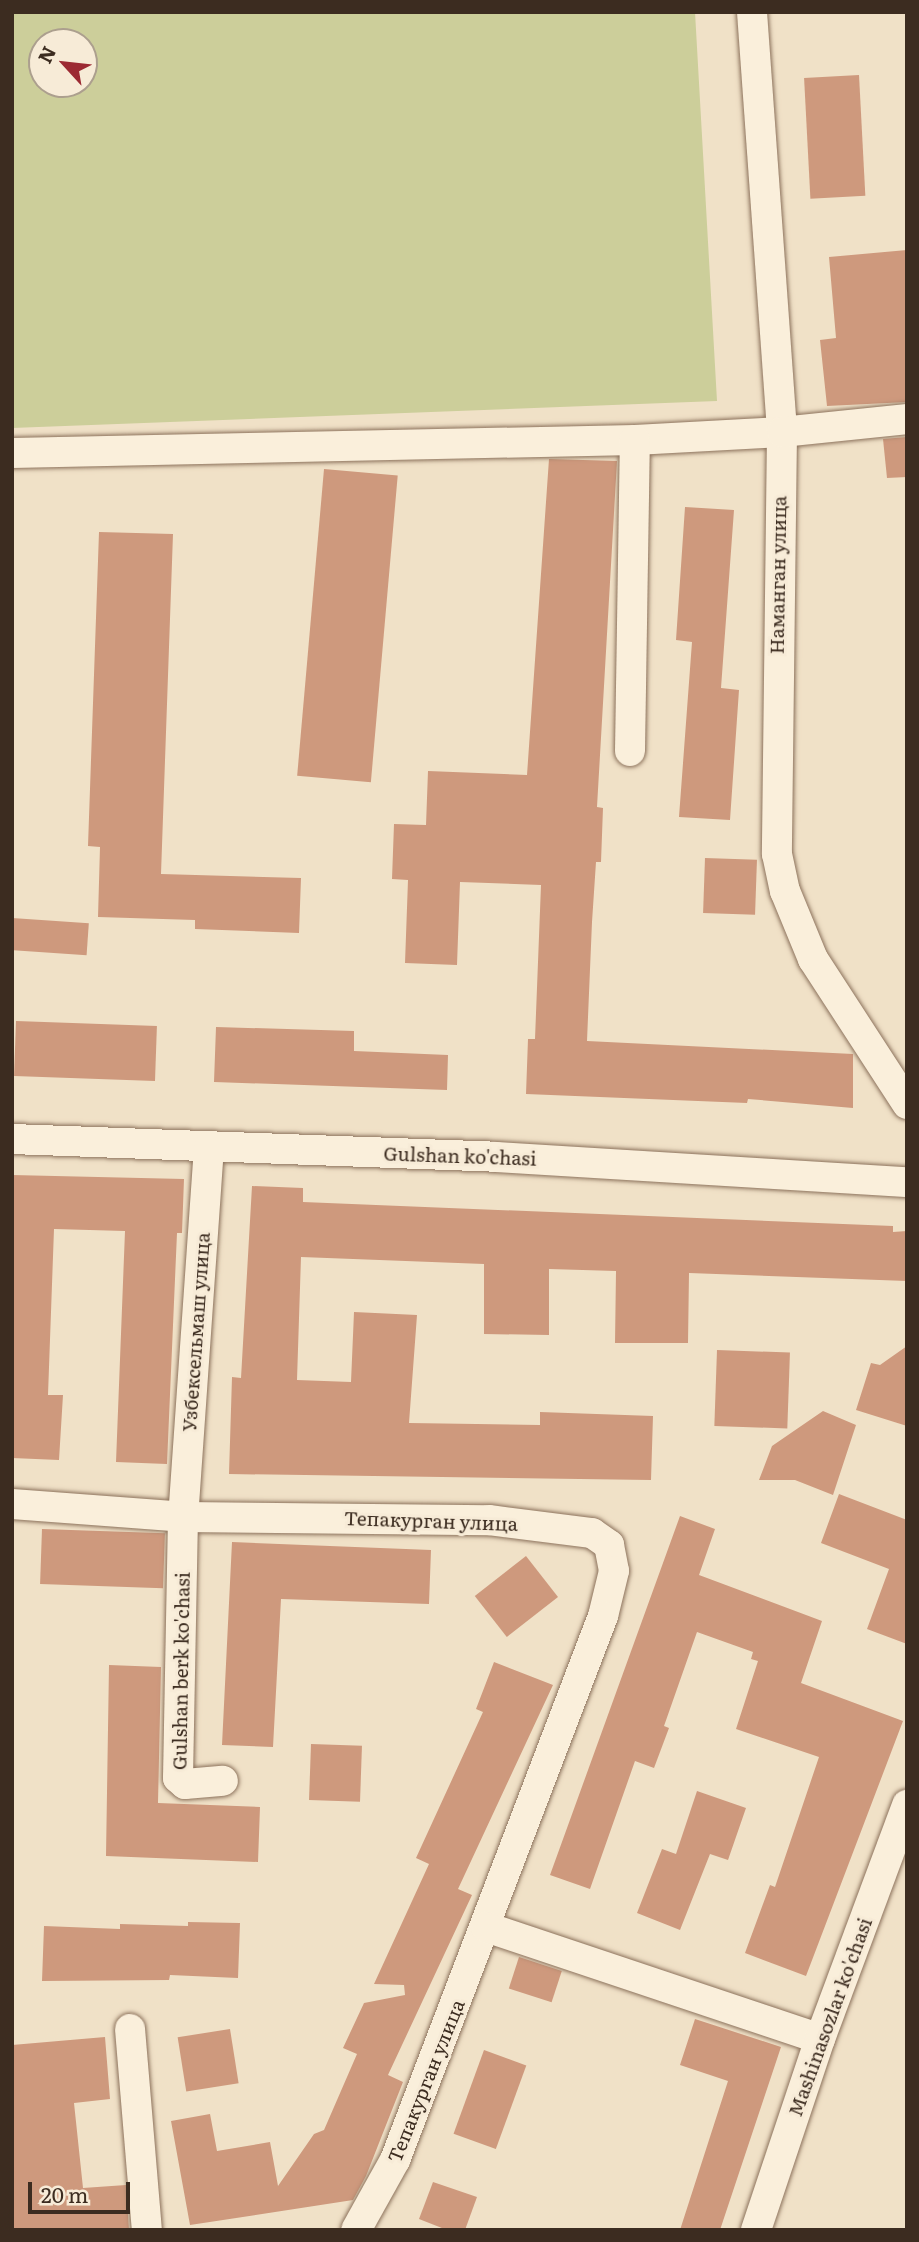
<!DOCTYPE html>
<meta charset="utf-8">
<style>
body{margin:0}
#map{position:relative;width:919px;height:2242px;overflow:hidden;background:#f0e1c7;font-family:Literata,serif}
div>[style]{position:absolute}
.green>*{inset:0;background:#ccce9a}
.building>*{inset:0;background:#ce997d;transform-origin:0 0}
.roads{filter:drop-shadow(0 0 2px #8c725c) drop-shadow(0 0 2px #8c725c)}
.street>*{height:30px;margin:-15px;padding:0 15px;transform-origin:15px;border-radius:15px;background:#faefdb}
span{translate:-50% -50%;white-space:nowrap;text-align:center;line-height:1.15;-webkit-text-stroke:6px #f7ebd7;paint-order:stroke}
.street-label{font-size:19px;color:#3c2c20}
.frame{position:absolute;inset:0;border:14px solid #3c2c20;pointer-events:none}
.north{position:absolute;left:28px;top:28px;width:70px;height:70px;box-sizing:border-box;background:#f7ebd7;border:2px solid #ac9f8e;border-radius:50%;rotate:297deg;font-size:19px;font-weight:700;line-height:28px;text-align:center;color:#3c2c20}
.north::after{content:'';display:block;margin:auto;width:24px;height:32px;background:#9c2a33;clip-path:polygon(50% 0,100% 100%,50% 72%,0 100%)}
.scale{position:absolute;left:28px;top:2182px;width:102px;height:32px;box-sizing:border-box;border:4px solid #3c2c20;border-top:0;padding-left:9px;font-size:21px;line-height:24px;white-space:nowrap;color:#3c2c20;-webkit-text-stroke:5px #f7ebd7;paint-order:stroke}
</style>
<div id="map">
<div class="green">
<i style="clip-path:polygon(evenodd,12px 12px,695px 12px,717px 401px,12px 428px,12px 12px,42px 42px,84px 42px,84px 84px,42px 84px,42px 42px)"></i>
</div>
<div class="building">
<i style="left:859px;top:75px;width:121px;height:55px;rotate:87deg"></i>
<i style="clip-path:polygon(907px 250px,907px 402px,827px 406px,820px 340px,836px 338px,829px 257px)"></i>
<i style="clip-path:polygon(907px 437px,907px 477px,887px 478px,883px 439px)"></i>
<i style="clip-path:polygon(549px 459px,617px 461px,597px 807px,603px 808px,601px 862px,596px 862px,592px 922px,587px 1041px,853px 1054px,853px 1108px,748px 1099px,747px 1103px,526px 1094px,528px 1039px,535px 1039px,541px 885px,460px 882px,457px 965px,405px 963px,408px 880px,392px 879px,394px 824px,426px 825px,428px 771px,527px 775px)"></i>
<i style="left:324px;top:469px;width:74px;height:308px;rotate:5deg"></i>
<i style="clip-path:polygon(685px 507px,734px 510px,721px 688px,739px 690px,730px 820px,679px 817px,692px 642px,676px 640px)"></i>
<i style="clip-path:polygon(99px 532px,173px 534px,161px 874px,301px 878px,299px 933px,195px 929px,195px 920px,98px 917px,100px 847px,88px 846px)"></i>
<i style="left:705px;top:858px;width:52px;height:55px;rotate:2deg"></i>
<i style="left:12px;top:918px;width:77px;height:32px;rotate:4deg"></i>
<i style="left:16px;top:1021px;width:141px;height:55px;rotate:2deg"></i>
<i style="clip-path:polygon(216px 1027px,354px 1031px,354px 1051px,448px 1055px,447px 1090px,214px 1082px)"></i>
<i style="clip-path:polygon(12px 1175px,184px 1179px,182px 1233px,177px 1233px,167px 1464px,116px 1462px,125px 1231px,54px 1229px,48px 1395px,63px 1395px,59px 1460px,12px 1458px)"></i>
<i style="clip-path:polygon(252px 1186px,303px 1188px,303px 1202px,893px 1226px,893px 1232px,907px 1231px,907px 1281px,689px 1273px,688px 1343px,615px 1343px,616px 1271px,549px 1269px,549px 1335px,484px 1334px,484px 1264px,301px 1257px,297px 1380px,351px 1382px,354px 1312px,417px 1315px,409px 1423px,540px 1425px,540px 1412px,653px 1416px,651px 1480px,229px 1474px,232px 1377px,241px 1378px)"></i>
<i style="clip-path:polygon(907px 1346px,907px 1426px,856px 1410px,871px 1363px,880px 1365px)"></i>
<i style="left:717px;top:1350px;width:73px;height:76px;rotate:2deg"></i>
<i style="clip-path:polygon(823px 1411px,856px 1425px,833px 1495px,795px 1480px,759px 1480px,772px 1446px)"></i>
<i style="clip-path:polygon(839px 1494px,907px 1520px,907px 1644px,867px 1629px,889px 1569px,821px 1543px)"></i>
<i style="clip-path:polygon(680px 1516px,715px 1529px,699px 1575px,822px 1621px,801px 1683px,903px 1721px,806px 1976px,745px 1953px,770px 1885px,775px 1887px,819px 1757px,736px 1729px,758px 1661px,751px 1659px,753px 1652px,697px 1632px,664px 1726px,669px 1728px,654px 1768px,635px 1761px,590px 1889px,550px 1875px)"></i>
<i style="left:42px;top:1529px;width:123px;height:55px;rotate:2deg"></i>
<i style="clip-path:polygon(232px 1542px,431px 1550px,429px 1604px,281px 1599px,273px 1747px,222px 1745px)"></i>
<i style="left:526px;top:1556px;width:52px;height:65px;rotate:52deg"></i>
<i style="clip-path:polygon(494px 1662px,553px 1685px,458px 1889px,472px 1895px,388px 2075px,403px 2082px,366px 2176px,353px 2200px,190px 2225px,171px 2121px,210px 2114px,217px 2151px,270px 2142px,278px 2186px,314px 2134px,324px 2130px,357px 2054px,343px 2048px,364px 2003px,405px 1995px,404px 1985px,374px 1984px,429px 1864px,416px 1858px,483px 1712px,476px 1709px)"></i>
<i style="clip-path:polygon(109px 1665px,161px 1667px,158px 1803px,260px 1807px,258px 1862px,106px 1856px)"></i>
<i style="left:311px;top:1744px;width:51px;height:56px;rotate:2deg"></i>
<i style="clip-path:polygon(697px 1791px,746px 1808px,728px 1860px,710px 1854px,680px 1930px,637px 1913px,662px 1849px,676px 1854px)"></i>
<i style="clip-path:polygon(188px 1922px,240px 1923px,238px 1978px,170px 1975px,169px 1980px,42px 1981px,44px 1926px,120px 1929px,120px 1924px,188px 1926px)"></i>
<i style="left:519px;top:1957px;width:45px;height:33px;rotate:18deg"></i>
<i style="clip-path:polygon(695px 2019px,781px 2047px,720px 2230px,680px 2230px,728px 2081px,680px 2065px)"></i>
<i style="left:230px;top:2029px;width:55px;height:53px;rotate:81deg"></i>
<i style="clip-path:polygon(105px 2037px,110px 2099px,74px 2103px,83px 2188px,126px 2185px,129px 2230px,14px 2230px,12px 2045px)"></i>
<i style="left:484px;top:2050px;width:45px;height:89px;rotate:20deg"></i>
<i style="clip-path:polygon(433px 2182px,477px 2197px,465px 2230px,447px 2230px,419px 2219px)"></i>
</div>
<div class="roads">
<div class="street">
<i style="left:752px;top:12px;width:421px;rotate:85.9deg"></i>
<i style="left:782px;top:432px;width:422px;rotate:90.7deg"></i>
<i style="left:777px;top:854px;width:38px;rotate:78deg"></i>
<i style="left:785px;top:891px;width:74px;rotate:67.6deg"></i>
<i style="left:813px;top:959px;width:173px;rotate:57deg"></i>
<i style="left:12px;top:453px;width:623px;rotate:-1.2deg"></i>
<i style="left:635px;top:440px;width:147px;rotate:-3.1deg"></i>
<i style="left:782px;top:432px;width:126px;rotate:-5.9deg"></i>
<i style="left:630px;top:751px;width:311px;rotate:-89.1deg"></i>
<i style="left:12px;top:1139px;width:483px;rotate:2.1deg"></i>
<i style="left:495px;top:1157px;width:413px;rotate:3.5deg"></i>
<i style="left:209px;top:1147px;width:371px;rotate:94deg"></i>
<i style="left:183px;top:1517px;width:261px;rotate:91.1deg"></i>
<i style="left:178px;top:1778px;width:9px;rotate:41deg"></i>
<i style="left:185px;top:1784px;width:38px;rotate:-5deg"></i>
<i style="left:12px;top:1504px;width:171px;rotate:4.3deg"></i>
<i style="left:183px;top:1517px;width:306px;rotate:0.6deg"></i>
<i style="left:489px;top:1520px;width:104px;rotate:7.2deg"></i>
<i style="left:592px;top:1533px;width:21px;rotate:35deg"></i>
<i style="left:609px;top:1545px;width:26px;rotate:79deg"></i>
<i style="left:614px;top:1571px;width:46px;rotate:103.7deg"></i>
<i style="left:603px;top:1616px;width:582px;rotate:110.92deg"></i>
<i style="left:395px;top:2160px;width:80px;rotate:119.1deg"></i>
<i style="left:486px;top:1927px;width:352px;rotate:18.5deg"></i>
<i style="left:130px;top:2029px;width:202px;rotate:85.2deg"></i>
<i style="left:756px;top:2230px;width:201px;rotate:-71.5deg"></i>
<i style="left:820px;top:2039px;width:250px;rotate:-69.6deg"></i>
</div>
</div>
<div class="street-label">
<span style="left:778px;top:575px;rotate:-89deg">Наманган улица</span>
<span style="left:460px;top:1156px;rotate:2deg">Gulshan ko'chasi</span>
<span style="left:196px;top:1332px;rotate:-86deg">Узбексельмаш улица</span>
<span style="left:431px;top:1521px;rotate:2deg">Тепакурган улица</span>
<span style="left:181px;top:1671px;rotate:-89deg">Gulshan berk ko'chasi</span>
<span style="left:830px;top:2017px;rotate:-70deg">Mashinasozlar ko'chasi</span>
<span style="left:426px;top:2081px;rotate:-68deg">Тепакурган улица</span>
</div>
<div class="frame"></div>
<div class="north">N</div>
<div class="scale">20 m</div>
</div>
